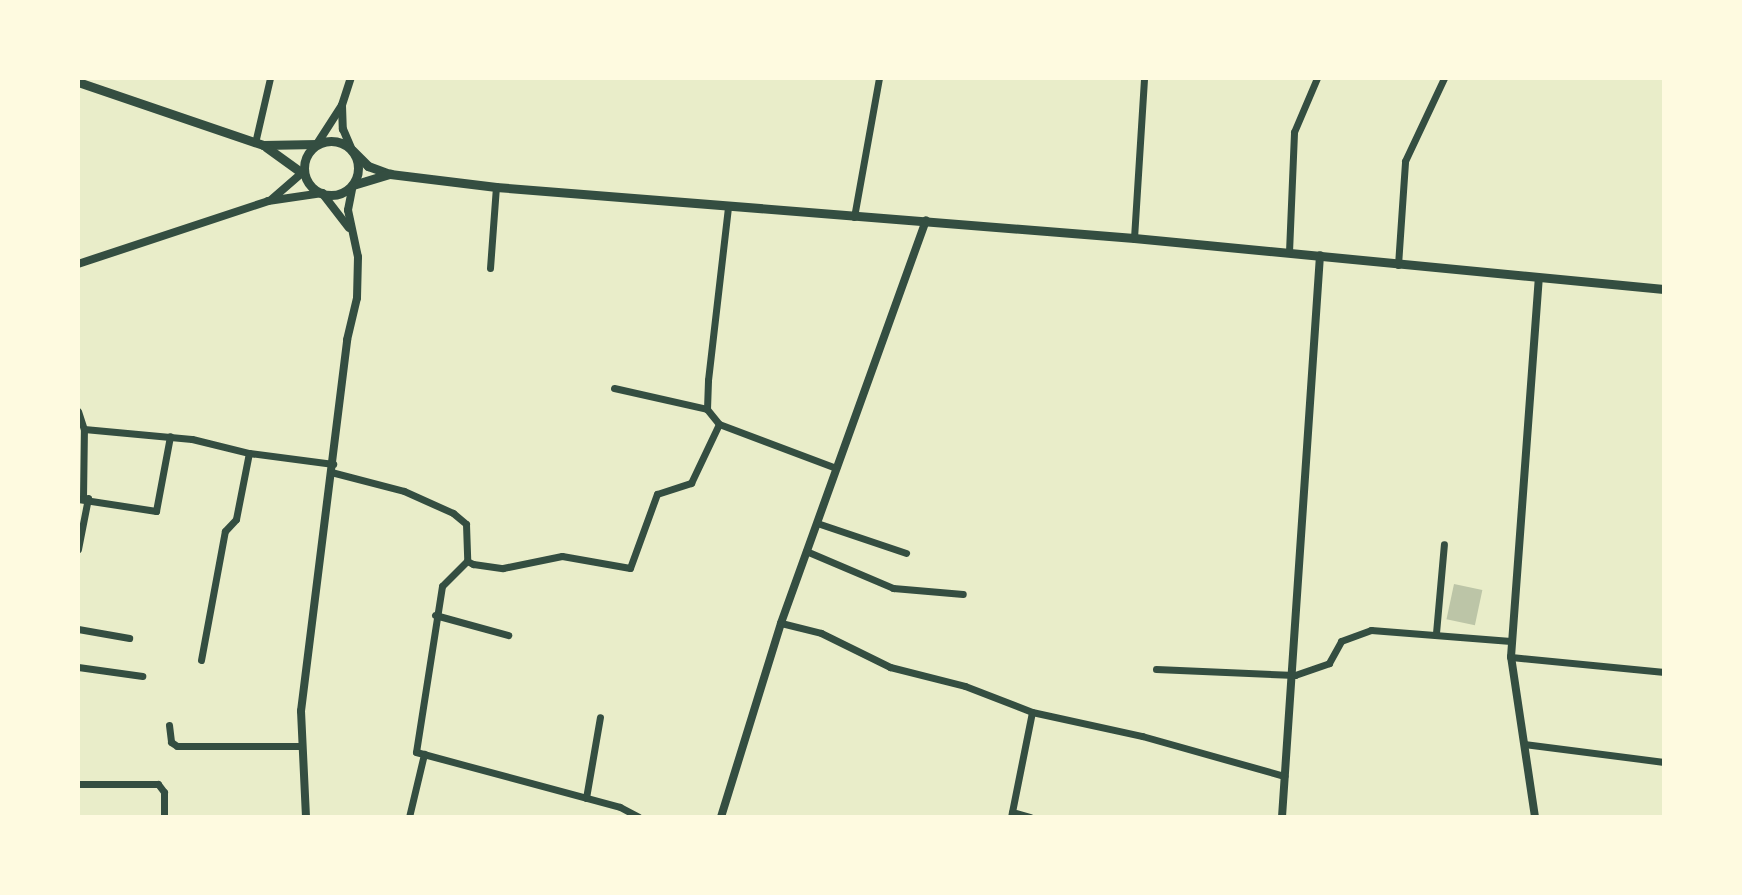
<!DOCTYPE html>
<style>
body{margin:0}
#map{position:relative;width:1742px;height:895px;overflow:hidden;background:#e9edc9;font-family:Signika,sans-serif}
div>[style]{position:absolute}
.building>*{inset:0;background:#bcc5a7;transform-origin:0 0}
.minor>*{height:7px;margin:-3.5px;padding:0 3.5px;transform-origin:3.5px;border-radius:3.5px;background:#344e41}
.tertiary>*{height:8px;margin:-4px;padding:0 4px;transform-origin:4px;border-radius:4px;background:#344e41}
.secondary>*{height:9px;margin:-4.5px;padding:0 4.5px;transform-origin:4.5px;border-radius:4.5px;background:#344e41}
.secondary>.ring{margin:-4.5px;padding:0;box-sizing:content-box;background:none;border:9px solid #344e41;border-radius:50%}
span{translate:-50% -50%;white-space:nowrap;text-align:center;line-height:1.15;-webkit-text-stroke:6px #fefae0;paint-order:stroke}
.frame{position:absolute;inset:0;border:80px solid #fefae0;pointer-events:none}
</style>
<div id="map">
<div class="building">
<i style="left:1454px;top:584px;width:29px;height:36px;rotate:12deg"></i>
</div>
<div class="minor">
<i style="left:255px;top:143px;width:67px;rotate:-77deg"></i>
<i style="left:854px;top:217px;width:141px;rotate:-79.8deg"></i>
<i style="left:1134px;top:238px;width:160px;rotate:-86.4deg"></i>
<i style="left:1289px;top:252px;width:120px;rotate:-87.6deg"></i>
<i style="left:1294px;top:132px;width:59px;rotate:-66.9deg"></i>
<i style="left:1398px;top:265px;width:104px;rotate:-86.1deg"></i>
<i style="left:1405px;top:161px;width:92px;rotate:-64.8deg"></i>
<i style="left:490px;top:268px;width:81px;rotate:-85.8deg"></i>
<i style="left:614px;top:388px;width:95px;rotate:12.7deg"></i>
<i style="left:78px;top:411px;width:19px;rotate:72deg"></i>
<i style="left:84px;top:429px;width:108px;rotate:5.3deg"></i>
<i style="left:192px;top:439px;width:59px;rotate:13.8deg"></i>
<i style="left:249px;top:453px;width:85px;rotate:7.5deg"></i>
<i style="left:719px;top:424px;width:125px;rotate:20.6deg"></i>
<i style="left:331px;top:472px;width:75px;rotate:14.6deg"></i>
<i style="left:404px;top:491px;width:54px;rotate:24.2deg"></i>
<i style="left:453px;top:513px;width:17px;rotate:40deg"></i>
<i style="left:466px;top:524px;width:37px;rotate:88deg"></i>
<i style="left:467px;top:561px;width:7px;rotate:27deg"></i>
<i style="left:473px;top:564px;width:30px;rotate:8deg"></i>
<i style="left:503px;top:568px;width:60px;rotate:-11.5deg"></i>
<i style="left:562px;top:556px;width:69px;rotate:10deg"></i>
<i style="left:630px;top:568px;width:79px;rotate:-70deg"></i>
<i style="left:657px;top:494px;width:36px;rotate:-18deg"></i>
<i style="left:691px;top:483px;width:65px;rotate:-64.6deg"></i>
<i style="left:719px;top:424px;width:19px;rotate:-129deg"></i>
<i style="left:707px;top:409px;width:29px;rotate:-88deg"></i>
<i style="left:708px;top:380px;width:173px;rotate:-83.4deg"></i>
<i style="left:83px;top:498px;width:69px;rotate:-89.2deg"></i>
<i style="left:78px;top:499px;width:79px;rotate:8.7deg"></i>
<i style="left:156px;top:511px;width:76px;rotate:-79.4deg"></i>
<i style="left:817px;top:523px;width:94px;rotate:18.6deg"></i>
<i style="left:78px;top:549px;width:52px;rotate:-78.9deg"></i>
<i style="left:806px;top:551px;width:95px;rotate:23deg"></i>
<i style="left:893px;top:588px;width:70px;rotate:4.9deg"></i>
<i style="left:467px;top:561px;width:35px;rotate:135deg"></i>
<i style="left:442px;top:586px;width:168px;rotate:98.9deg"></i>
<i style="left:416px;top:752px;width:211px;rotate:15.1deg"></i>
<i style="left:620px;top:807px;width:21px;rotate:28deg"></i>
<i style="left:435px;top:615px;width:76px;rotate:15.3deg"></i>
<i style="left:781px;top:623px;width:41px;rotate:14deg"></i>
<i style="left:821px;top:633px;width:77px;rotate:26.2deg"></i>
<i style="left:890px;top:667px;width:77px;rotate:14.2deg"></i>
<i style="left:965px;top:686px;width:72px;rotate:21.2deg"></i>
<i style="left:1032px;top:712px;width:113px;rotate:12.3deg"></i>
<i style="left:1142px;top:736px;width:148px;rotate:15.7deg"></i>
<i style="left:78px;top:629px;width:52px;rotate:10deg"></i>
<i style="left:1436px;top:633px;width:89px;rotate:-84.9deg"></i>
<i style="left:1511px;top:657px;width:154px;rotate:5.6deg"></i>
<i style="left:201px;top:660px;width:131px;rotate:-79.5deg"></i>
<i style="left:225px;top:531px;width:16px;rotate:-47deg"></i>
<i style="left:236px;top:519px;width:67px;rotate:-78.9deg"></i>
<i style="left:78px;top:667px;width:65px;rotate:8deg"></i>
<i style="left:1156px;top:669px;width:139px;rotate:2.5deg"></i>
<i style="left:1295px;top:675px;width:36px;rotate:-19deg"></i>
<i style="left:1329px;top:663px;width:25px;rotate:-61deg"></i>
<i style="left:1341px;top:641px;width:32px;rotate:-20deg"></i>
<i style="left:1371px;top:630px;width:140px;rotate:4.5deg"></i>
<i style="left:169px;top:725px;width:17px;rotate:83deg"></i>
<i style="left:171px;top:742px;width:7px;rotate:34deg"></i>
<i style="left:177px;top:746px;width:123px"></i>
<i style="left:1524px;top:744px;width:141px;rotate:7.3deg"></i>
<i style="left:78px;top:784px;width:80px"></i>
<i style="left:158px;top:784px;width:10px;rotate:53deg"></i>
<i style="left:164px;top:792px;width:25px;rotate:90deg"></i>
<i style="left:586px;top:798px;width:82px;rotate:-80.2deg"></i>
<i style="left:1012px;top:812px;width:19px;rotate:16deg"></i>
<i style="left:409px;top:817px;width:65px;rotate:-76.6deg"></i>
<i style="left:1011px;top:817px;width:107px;rotate:-78.7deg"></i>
</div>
<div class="tertiary">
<i style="left:342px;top:106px;width:23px;rotate:88deg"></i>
<i style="left:343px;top:129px;width:23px;rotate:67deg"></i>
<i style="left:317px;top:144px;width:46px;rotate:-57.3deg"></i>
<i style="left:342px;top:105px;width:28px;rotate:-72deg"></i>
<i style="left:272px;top:199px;width:40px;rotate:-41deg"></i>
<i style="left:78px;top:264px;width:200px;rotate:-18.3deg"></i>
<i style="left:268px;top:201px;width:55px;rotate:-8.4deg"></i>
<i style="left:322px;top:193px;width:44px;rotate:52.4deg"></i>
<i style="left:306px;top:817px;width:106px;rotate:-92.7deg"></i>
<i style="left:301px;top:711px;width:374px;rotate:-82.9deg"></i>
<i style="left:347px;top:340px;width:43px;rotate:-76.6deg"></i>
<i style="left:357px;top:298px;width:41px;rotate:-88.6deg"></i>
<i style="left:358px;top:257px;width:48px;rotate:-102deg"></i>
<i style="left:348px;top:210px;width:25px;rotate:-79deg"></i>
<i style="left:721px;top:817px;width:203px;rotate:-72.8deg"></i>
<i style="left:781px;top:623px;width:428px;rotate:-70.2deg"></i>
<i style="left:1282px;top:817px;width:563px;rotate:-86.13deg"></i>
<i style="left:1535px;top:817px;width:162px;rotate:-98.5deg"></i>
<i style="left:1511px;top:657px;width:378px;rotate:-85.8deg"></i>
</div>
<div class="secondary">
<i style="left:78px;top:82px;width:195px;rotate:18.8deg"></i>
<i style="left:263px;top:145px;width:54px;rotate:-1.1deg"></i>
<i class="ring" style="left:304px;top:141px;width:45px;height:45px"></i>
<i style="left:266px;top:147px;width:44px;rotate:35.8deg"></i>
<i style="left:352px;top:150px;width:23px;rotate:45deg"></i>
<i style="left:368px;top:166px;width:23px;rotate:20deg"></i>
<i style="left:390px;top:174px;width:107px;rotate:7deg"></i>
<i style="left:496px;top:187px;width:640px;rotate:4.57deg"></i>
<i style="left:1134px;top:238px;width:532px;rotate:5.5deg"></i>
<i style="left:353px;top:185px;width:39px;rotate:-17deg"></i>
</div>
<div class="frame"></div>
</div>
